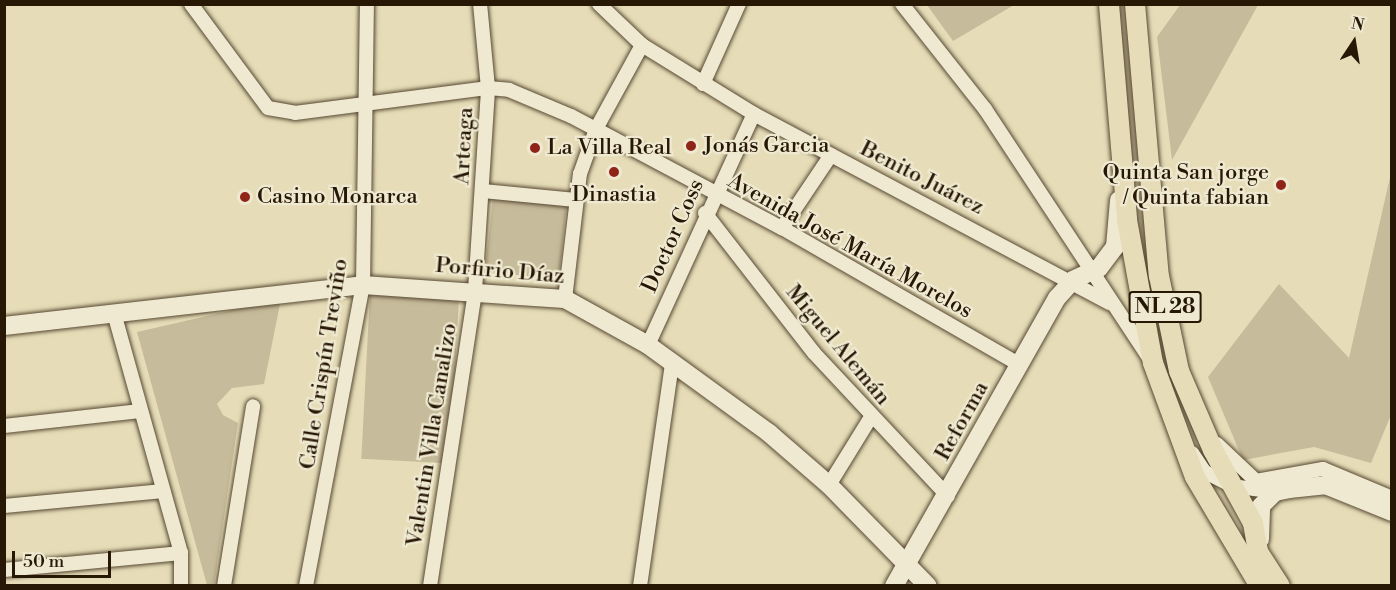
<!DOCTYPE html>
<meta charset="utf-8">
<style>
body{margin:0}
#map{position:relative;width:1396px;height:590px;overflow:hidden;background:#e6ddb8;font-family:"Libre Bodoni",serif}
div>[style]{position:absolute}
.green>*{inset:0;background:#c6bb9a;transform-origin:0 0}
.roads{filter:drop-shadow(0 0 2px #574832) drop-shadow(0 0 2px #574832)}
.street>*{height:14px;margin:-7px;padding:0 7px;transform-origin:7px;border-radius:7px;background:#efe9d1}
.secondary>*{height:18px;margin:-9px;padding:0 9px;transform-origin:9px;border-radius:9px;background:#efe9d1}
.primary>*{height:20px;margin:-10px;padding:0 10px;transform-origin:10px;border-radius:10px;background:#e6ddb8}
.dots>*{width:16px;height:16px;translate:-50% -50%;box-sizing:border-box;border:3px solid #efe9d1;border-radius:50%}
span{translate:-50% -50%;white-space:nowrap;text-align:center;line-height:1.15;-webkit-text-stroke:4.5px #efe9d1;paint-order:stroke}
.shield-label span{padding:2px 4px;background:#efe9d1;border:2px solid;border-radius:4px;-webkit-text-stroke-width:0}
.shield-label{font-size:21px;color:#271705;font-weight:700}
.street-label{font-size:22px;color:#271705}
.poi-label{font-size:22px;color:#271705}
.left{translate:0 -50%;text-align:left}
.right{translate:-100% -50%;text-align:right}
.frame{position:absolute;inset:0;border:6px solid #271705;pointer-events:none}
.north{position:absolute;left:1324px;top:12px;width:60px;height:60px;-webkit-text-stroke:4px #efe9d1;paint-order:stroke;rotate:12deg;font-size:16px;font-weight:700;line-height:24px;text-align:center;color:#271705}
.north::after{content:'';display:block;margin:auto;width:21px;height:27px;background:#271705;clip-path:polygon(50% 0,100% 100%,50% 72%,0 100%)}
.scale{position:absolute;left:12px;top:551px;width:99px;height:27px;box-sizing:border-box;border:3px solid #271705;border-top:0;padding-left:8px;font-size:18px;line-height:21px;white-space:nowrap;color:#271705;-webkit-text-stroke:4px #efe9d1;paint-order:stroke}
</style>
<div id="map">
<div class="green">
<i style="clip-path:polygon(927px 5px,1014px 5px,953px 41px)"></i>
<i style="clip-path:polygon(1118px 5px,1125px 5px,1153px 295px,1199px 448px,1153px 333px,1137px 242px)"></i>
<i style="clip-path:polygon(1180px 5px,1258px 5px,1172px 160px,1157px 37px)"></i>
<i style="clip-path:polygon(1391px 173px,1391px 415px,1371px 463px,1314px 447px,1243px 460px,1208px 377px,1279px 284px,1349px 358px)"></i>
<i style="left:493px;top:196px;width:74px;height:76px;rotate:6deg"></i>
<i style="left:370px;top:293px;width:89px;height:166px;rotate:3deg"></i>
<i style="clip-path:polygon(281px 299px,264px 384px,232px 388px,217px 404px,223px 415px,238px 423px,214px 585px,207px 585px,137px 332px)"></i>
</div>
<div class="roads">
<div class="street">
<i style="left:191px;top:4px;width:129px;rotate:53.5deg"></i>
<i style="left:268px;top:108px;width:27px;rotate:10deg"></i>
<i style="left:295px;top:113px;width:195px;rotate:-7.4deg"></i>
<i style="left:488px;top:88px;width:21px;rotate:5deg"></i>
<i style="left:509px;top:90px;width:67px;rotate:22.8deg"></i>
<i style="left:571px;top:116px;width:239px;rotate:28deg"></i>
<i style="left:782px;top:228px;width:275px;rotate:29.9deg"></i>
<i style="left:599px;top:4px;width:59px;rotate:43.6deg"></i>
<i style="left:642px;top:45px;width:132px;rotate:31.6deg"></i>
<i style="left:754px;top:114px;width:403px;rotate:28deg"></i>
<i style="left:902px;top:4px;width:134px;rotate:51.7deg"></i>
<i style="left:985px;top:109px;width:300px;rotate:56.6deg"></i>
<i style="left:703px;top:84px;width:88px;rotate:-65.8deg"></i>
<i style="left:483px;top:191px;width:93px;rotate:5.5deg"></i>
<i style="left:705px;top:213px;width:177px;rotate:52.1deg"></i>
<i style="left:814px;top:353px;width:196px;rotate:46.9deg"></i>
<i style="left:782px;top:228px;width:88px;rotate:-56.1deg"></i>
<i style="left:565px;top:299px;width:126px;rotate:-83.2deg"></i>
<i style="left:580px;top:174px;width:48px;rotate:-70.4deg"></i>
<i style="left:596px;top:129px;width:96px;rotate:-61.3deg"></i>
<i style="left:114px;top:313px;width:249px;rotate:74.4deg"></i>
<i style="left:181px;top:553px;width:33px;rotate:90deg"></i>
<i style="left:648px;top:345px;width:254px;rotate:-65.4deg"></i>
<i style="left:4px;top:426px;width:137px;rotate:-6.3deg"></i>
<i style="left:1217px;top:444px;width:54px;rotate:43.5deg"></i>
<i style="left:1256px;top:481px;width:68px;rotate:-10.2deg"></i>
<i style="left:1323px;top:469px;width:75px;rotate:22.8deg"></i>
<i style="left:1192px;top:453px;width:23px;rotate:56deg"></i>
<i style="left:1205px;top:472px;width:30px;rotate:27deg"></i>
<i style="left:1232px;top:486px;width:43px;rotate:7.9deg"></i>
<i style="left:829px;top:485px;width:80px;rotate:-58.3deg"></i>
<i style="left:4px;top:506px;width:160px;rotate:-5.4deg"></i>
<i style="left:4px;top:570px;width:178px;rotate:-5.5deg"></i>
<i style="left:224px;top:586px;width:182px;rotate:-80.8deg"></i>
<i style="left:306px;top:586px;width:306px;rotate:-79.3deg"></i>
<i style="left:363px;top:285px;width:281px;rotate:-89.2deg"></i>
<i style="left:430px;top:586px;width:298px;rotate:-81.3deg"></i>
<i style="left:475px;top:291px;width:203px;rotate:-86.3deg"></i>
<i style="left:488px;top:88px;width:84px;rotate:-95.4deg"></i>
<i style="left:640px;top:586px;width:225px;rotate:-81.8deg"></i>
</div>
<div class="secondary">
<i style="left:4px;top:326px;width:361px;rotate:-6.5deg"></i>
<i style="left:363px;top:285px;width:202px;rotate:4deg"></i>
<i style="left:565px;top:299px;width:95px;rotate:29deg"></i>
<i style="left:648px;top:345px;width:150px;rotate:36deg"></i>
<i style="left:769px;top:433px;width:79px;rotate:40.9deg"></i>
<i style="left:829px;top:485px;width:141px;rotate:45.6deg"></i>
<i style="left:1260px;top:539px;width:33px;rotate:-88deg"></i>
<i style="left:1261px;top:506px;width:20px;rotate:-45deg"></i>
<i style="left:1275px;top:492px;width:14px;rotate:-12deg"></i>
<i style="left:1289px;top:489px;width:36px;rotate:-6deg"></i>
<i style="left:1325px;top:485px;width:72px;rotate:21.9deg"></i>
<i style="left:894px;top:586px;width:331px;rotate:-60.5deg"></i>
<i style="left:1057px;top:298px;width:24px;rotate:-48deg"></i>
<i style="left:1073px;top:280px;width:29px;rotate:-25deg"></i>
<i style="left:1099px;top:268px;width:26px;rotate:-53deg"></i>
<i style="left:1115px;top:247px;width:47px;rotate:-85.1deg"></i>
</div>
<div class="primary">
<i style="left:1109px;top:4px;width:217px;rotate:85.2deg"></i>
<i style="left:1127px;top:220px;width:145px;rotate:79.7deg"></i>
<i style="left:1153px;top:363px;width:121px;rotate:69.8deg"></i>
<i style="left:1195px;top:477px;width:127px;rotate:59.2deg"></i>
<i style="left:1135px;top:4px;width:273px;rotate:85deg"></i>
<i style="left:1159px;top:276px;width:97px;rotate:78.1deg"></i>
<i style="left:1179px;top:371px;width:86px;rotate:66.7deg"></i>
<i style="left:1213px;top:450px;width:83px;rotate:61.3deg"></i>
<i style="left:1253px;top:523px;width:29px;rotate:80deg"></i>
<i style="left:1258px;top:552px;width:40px;rotate:57.1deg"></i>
</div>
</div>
<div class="dots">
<i style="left:691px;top:146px;background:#8f2418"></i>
<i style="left:535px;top:148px;background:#8f2418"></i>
<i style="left:614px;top:172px;background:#8f2418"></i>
<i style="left:1281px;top:185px;background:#8f2418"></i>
<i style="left:245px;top:197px;background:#8f2418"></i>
</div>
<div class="shield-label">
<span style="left:1165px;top:307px">NL 28</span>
</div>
<div class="street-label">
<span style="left:464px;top:146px;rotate:-87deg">Arteaga</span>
<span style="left:922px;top:178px;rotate:27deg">Benito Juárez</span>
<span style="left:673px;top:236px;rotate:-66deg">Doctor Coss</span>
<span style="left:850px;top:246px;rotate:29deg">Avenida José María Morelos</span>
<span style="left:500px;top:271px;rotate:5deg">Porfirio Díaz</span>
<span style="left:838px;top:345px;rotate:50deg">Miguel Alemán</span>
<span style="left:324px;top:364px;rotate:-81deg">Calle Crispín Treviño</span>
<span style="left:962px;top:421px;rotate:-61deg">Reforma</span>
<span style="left:432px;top:435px;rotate:-81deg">Valentin Villa Canalizo</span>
</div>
<div class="poi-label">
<span class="left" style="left:703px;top:146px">Jonás Garcia</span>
<span class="left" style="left:547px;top:148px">La Villa Real</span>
<span class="right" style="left:1269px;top:185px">Quinta San jorge<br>/ Quinta fabian</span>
<span style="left:614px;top:195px">Dinastia</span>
<span class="left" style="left:257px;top:197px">Casino Monarca</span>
</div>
<div class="frame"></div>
<div class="north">N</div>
<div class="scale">50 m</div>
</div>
